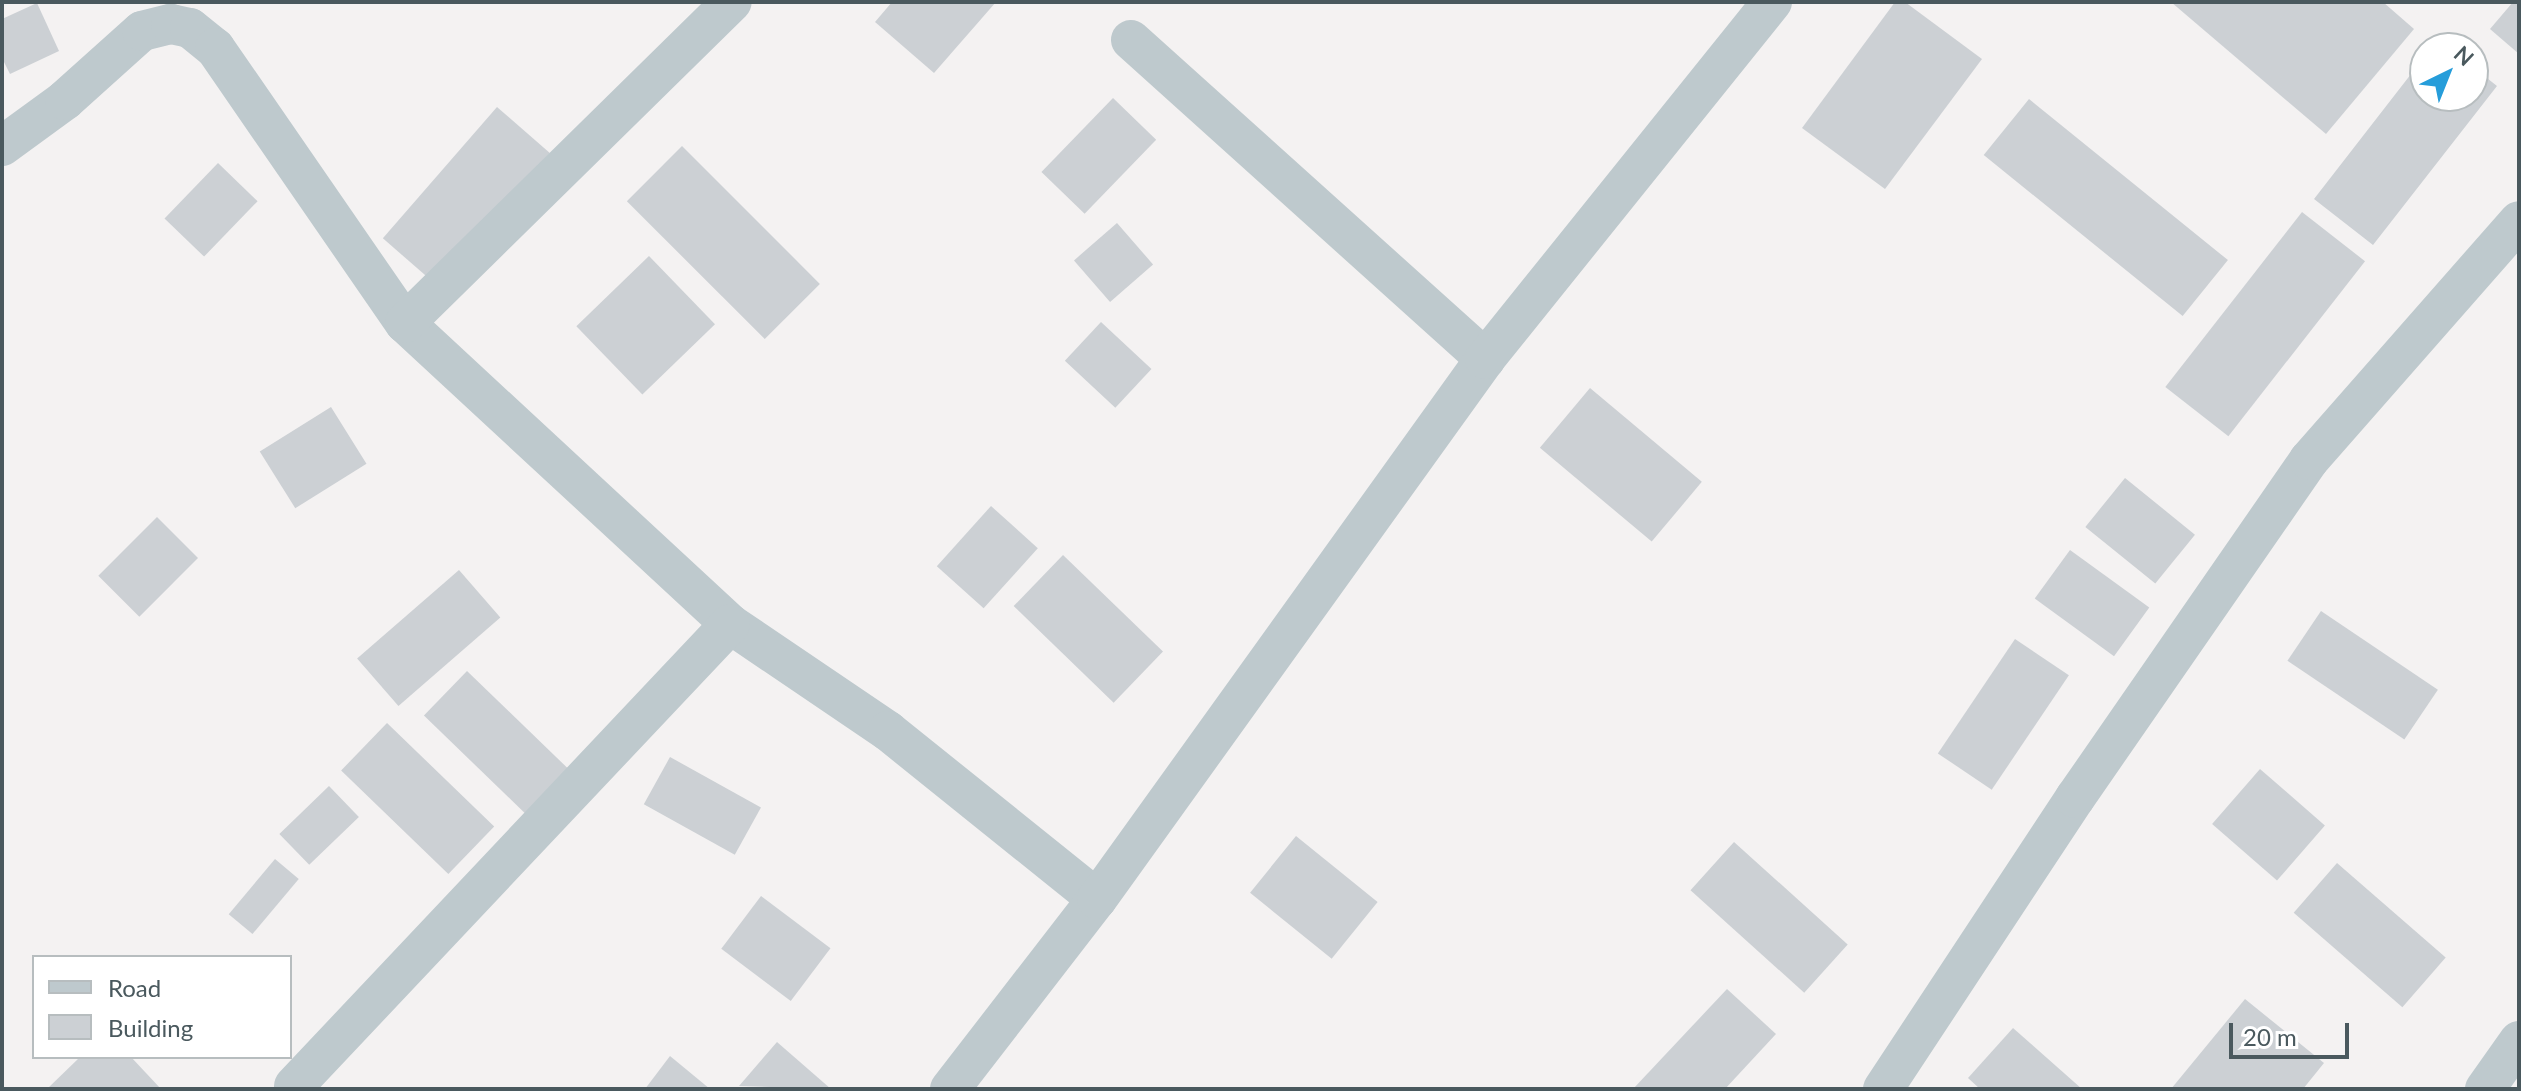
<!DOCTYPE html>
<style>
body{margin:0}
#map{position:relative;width:2521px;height:1091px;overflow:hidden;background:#f4f2f2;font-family:Lato,sans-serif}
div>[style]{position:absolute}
.building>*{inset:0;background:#ccd0d4;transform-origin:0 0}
.street>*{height:40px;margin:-20px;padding:0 20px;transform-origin:20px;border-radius:20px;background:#bec9cd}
span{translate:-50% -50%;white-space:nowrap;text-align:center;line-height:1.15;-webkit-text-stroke:6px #fff;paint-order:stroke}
.frame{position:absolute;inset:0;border:4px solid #4a595e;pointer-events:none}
.legend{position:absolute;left:32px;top:955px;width:260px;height:104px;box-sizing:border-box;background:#fff;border:2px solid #b7bdbf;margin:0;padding:10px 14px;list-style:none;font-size:24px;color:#4a595e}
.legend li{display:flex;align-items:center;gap:16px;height:40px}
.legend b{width:40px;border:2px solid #b7bdbf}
.north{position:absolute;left:2409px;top:32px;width:80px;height:80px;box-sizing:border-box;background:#fff;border:2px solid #b7bdbf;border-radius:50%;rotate:43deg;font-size:22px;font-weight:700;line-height:32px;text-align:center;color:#4a595e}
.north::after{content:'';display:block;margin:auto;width:28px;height:36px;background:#269dda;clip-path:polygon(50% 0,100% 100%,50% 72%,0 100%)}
.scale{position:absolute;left:2229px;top:1023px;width:120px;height:36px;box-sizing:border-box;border:4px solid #4a595e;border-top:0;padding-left:10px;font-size:24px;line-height:28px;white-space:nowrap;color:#4a595e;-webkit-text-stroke:6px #fff;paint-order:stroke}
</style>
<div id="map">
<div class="building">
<i style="clip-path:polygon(892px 2px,996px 2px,934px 73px,875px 22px)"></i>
<i style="clip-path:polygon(1895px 2px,1905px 2px,1982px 59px,1885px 189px,1802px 128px)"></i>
<i style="clip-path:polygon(2171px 2px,2383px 2px,2414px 29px,2326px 134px)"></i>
<i style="clip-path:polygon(2513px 2px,2519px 2px,2519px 54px,2490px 29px)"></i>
<i style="clip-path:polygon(37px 3px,59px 51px,10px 74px,2px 58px,2px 19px)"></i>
<i style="clip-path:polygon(2425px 56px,2425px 96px,2473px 96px,2473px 67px,2497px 86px,2373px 245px,2314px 199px)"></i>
<i style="left:1113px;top:98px;width:60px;height:103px;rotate:44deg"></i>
<i style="left:2029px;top:99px;width:256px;height:72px;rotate:39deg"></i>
<i style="left:497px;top:107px;width:70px;height:174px;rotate:41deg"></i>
<i style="left:682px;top:146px;width:195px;height:78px;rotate:45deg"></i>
<i style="left:218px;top:163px;width:55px;height:77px;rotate:44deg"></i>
<i style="left:2302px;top:212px;width:80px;height:222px;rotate:38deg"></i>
<i style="left:1117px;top:223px;width:55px;height:57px;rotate:49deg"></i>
<i style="left:649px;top:256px;width:95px;height:101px;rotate:46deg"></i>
<i style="left:1101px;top:322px;width:69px;height:53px;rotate:43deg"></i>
<i style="left:1590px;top:388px;width:146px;height:78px;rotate:40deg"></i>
<i style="left:331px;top:407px;width:67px;height:84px;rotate:58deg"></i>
<i style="left:2125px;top:478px;width:90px;height:63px;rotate:39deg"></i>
<i style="left:991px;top:506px;width:63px;height:81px;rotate:42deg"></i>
<i style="left:157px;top:517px;width:58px;height:83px;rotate:45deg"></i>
<i style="left:2070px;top:550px;width:98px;height:60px;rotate:36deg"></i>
<i style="left:1063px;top:555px;width:139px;height:71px;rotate:44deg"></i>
<i style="left:459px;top:570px;width:63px;height:135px;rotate:49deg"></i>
<i style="left:2321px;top:611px;width:141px;height:60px;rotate:34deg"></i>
<i style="left:2015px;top:639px;width:65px;height:138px;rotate:34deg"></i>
<i style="left:467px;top:671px;width:144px;height:62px;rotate:44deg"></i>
<i style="left:387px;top:723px;width:149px;height:66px;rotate:44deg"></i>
<i style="left:670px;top:757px;width:104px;height:54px;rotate:29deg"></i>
<i style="left:2260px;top:769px;width:86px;height:73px;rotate:41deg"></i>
<i style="left:329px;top:786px;width:43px;height:69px;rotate:46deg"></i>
<i style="left:1296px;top:836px;width:105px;height:73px;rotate:39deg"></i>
<i style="left:1734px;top:842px;width:153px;height:65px;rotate:42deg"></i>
<i style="left:275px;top:859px;width:31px;height:72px;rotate:40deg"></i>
<i style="left:2337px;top:863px;width:144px;height:66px;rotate:41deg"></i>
<i style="left:761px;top:896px;width:87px;height:66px;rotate:37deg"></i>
<i style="clip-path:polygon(1727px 989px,1776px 1034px,1725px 1089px,1633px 1089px)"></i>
<i style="clip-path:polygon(2245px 999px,2324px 1063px,2303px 1089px,2171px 1089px)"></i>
<i style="clip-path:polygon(2013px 1028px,2082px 1089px,1980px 1089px,1968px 1078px)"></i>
<i style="clip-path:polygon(777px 1042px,831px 1089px,739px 1086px)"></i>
<i style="clip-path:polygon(670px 1056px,710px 1089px,645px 1089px)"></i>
<i style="clip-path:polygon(80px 1057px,131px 1057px,161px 1089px,47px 1089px)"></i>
</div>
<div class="street">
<i style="left:1131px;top:40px;width:477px;rotate:42deg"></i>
<i style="left:2px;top:146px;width:78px;rotate:-36.1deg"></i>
<i style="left:65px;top:100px;width:103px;rotate:-41.9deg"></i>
<i style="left:142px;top:31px;width:30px;rotate:-14deg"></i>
<i style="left:171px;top:24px;width:19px;rotate:12deg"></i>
<i style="left:190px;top:28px;width:32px;rotate:39deg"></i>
<i style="left:215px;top:48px;width:334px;rotate:55.4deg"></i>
<i style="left:405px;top:323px;width:443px;rotate:42.8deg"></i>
<i style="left:730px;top:624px;width:191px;rotate:34.1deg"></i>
<i style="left:888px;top:731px;width:268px;rotate:38.8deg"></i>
<i style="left:405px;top:323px;width:458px;rotate:-44.5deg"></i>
<i style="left:294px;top:1086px;width:635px;rotate:-46.66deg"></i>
<i style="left:950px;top:1089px;width:240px;rotate:-52.3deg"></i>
<i style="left:1097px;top:899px;width:665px;rotate:-54.3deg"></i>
<i style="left:1485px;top:359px;width:458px;rotate:-51.2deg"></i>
<i style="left:1883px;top:1089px;width:349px;rotate:-56.6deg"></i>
<i style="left:2075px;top:798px;width:411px;rotate:-55.3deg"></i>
<i style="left:2309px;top:460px;width:318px;rotate:-48.7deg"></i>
<i style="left:2485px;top:1089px;width:59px;rotate:-54.7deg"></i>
</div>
<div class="frame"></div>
<ul class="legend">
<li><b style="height:10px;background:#bec9cd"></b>Road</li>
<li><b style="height:22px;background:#ccd0d4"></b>Building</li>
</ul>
<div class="north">N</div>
<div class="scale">20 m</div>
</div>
